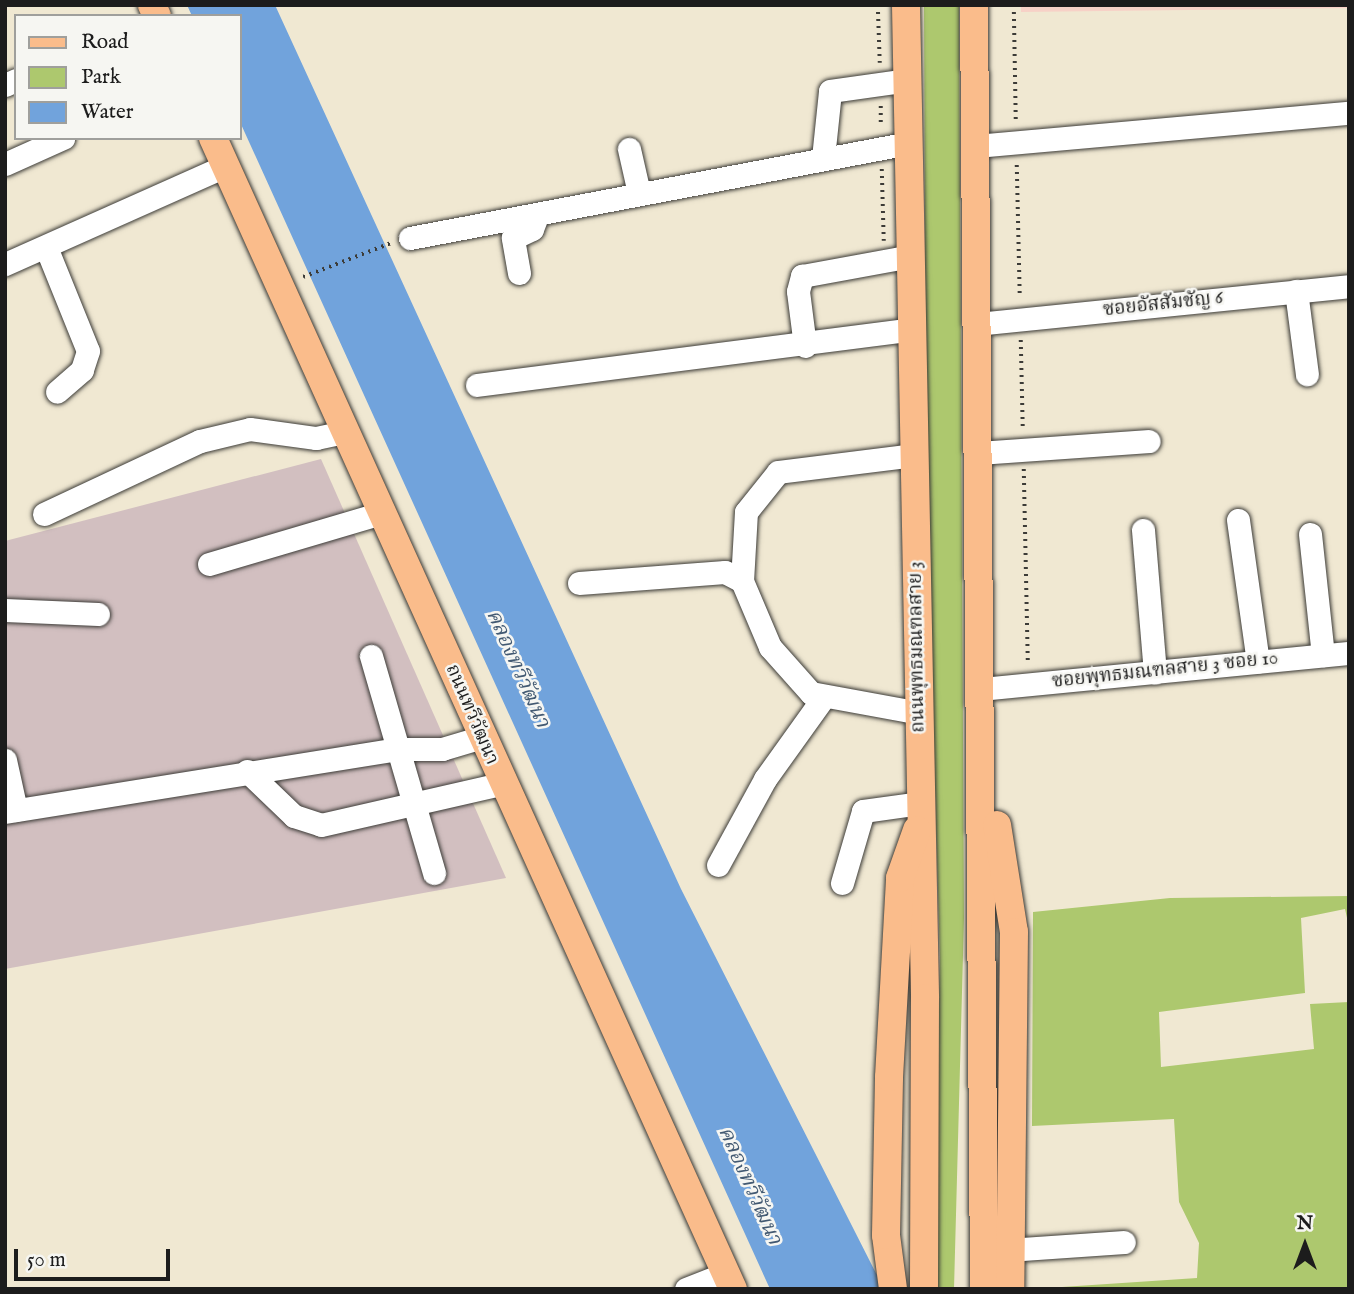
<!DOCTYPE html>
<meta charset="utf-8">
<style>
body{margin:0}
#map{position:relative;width:1354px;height:1294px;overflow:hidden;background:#f0e8d2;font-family:"IM FELL English","Noto Serif Thai",serif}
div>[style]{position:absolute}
.built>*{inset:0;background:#f7d1c7}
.industrial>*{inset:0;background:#d2bfc0}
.green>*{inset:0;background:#adc86e}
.water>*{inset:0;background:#71a3dc}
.path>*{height:3.5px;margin-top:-1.75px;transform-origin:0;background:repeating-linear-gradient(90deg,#3c3b37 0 2px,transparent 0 7px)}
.roads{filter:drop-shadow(0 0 2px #3c3b37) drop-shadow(0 0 2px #3c3b37)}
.minor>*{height:23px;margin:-11.5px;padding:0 11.5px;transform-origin:11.5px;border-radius:11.5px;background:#fff}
.major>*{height:28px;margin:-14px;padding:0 14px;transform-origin:14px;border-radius:14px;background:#fabc8b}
span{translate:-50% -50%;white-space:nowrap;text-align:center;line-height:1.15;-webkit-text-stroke:5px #f6f6f2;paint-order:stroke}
.street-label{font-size:19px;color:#1c1c1c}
.water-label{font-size:21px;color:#425972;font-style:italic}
.frame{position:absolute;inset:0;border:7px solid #1c1c1c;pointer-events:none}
.legend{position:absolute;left:14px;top:14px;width:228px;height:126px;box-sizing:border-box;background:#f6f6f2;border:2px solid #9f9f9c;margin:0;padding:9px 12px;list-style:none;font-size:21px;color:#1c1c1c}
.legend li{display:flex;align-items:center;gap:14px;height:35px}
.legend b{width:35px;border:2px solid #9f9f9c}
.north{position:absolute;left:1270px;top:1210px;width:70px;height:70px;-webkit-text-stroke:5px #f6f6f2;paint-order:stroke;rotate:0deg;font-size:19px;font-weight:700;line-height:28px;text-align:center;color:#1c1c1c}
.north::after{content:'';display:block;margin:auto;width:24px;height:32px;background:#1c1c1c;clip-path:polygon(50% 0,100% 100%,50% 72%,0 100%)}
.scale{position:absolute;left:14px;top:1249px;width:156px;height:32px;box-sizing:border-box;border:4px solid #1c1c1c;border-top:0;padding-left:9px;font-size:21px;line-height:24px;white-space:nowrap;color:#1c1c1c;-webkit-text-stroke:5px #f6f6f2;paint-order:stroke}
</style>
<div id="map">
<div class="built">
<i style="clip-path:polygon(1021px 5px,1349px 5px,1349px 8px,1021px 12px)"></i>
</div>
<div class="industrial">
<i style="clip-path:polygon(321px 459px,506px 878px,5px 969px,5px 541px)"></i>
</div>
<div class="green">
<i style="clip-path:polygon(924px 5px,959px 5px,964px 918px,954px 1289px,934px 1289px,940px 957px,926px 489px)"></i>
<i style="clip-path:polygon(1349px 896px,1349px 927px,1345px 909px,1301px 918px,1305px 993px,1159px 1012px,1161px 1067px,1314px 1049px,1310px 1004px,1349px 1002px,1349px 1289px,1032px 1289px,1197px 1278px,1199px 1243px,1179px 1202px,1174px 1119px,1032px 1126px,1033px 912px,1170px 898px)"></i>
</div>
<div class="water">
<i style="clip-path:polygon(187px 5px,275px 5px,681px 889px,884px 1289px,770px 1289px,240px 122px,240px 16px,192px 16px)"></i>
</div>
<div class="path">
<i style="left:878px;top:5px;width:58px;rotate:88deg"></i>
<i style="left:1014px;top:5px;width:117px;rotate:89deg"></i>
<i style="left:881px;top:106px;width:20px;rotate:90deg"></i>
<i style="left:1017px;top:165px;width:132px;rotate:88.7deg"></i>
<i style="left:882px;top:169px;width:72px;rotate:88.4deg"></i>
<i style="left:303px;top:277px;width:94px;rotate:-21.1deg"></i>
<i style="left:1021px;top:340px;width:90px;rotate:88.7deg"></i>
<i style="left:1024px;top:469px;width:196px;rotate:88.8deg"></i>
</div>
<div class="roads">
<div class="minor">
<i style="left:5px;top:85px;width:12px;rotate:-24deg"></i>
<i style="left:976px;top:146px;width:374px;rotate:-5.1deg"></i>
<i style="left:629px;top:149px;width:45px;rotate:77.2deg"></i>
<i style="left:823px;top:158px;width:67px;rotate:-84deg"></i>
<i style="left:830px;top:91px;width:79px;rotate:-8deg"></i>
<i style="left:5px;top:164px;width:64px;rotate:-24.1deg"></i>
<i style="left:410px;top:238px;width:508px;rotate:-10.78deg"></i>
<i style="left:46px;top:247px;width:112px;rotate:68deg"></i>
<i style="left:88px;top:351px;width:20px;rotate:108deg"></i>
<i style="left:82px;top:370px;width:33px;rotate:139deg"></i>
<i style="left:5px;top:264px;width:241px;rotate:-24deg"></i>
<i style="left:519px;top:273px;width:36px;rotate:-100deg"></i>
<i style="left:513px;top:238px;width:21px;rotate:-25deg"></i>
<i style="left:532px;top:229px;width:14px;rotate:-69deg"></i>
<i style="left:1296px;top:291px;width:84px;rotate:82.5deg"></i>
<i style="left:977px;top:324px;width:374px;rotate:-5.8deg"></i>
<i style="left:805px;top:346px;width:55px;rotate:-97.3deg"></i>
<i style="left:798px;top:291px;width:16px;rotate:-75deg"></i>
<i style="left:802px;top:276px;width:111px;rotate:-10.4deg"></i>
<i style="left:477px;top:385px;width:439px;rotate:-7.3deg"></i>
<i style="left:979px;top:453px;width:170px;rotate:-4deg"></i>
<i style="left:44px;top:514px;width:172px;rotate:-25.1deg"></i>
<i style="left:200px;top:441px;width:51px;rotate:-13.5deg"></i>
<i style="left:250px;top:429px;width:67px;rotate:7.8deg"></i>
<i style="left:316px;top:438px;width:30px;rotate:-12deg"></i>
<i style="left:1238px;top:520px;width:143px;rotate:82deg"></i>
<i style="left:1143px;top:530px;width:143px;rotate:85.2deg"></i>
<i style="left:1310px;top:534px;width:122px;rotate:83.9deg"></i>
<i style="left:209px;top:564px;width:179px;rotate:-16.5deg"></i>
<i style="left:742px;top:581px;width:69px;rotate:-86.7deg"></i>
<i style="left:746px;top:512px;width:51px;rotate:-51.3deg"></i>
<i style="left:778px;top:472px;width:138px;rotate:-7.1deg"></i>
<i style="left:579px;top:583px;width:146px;rotate:-4.3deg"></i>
<i style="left:725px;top:572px;width:19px;rotate:28deg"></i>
<i style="left:742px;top:581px;width:72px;rotate:67deg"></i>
<i style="left:770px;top:647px;width:62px;rotate:48.3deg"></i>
<i style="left:811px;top:693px;width:111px;rotate:10.4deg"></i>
<i style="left:5px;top:610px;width:93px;rotate:2.5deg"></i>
<i style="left:371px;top:656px;width:226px;rotate:73.8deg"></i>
<i style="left:981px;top:689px;width:370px;rotate:-5.6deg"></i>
<i style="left:5px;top:760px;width:51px;rotate:77.6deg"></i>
<i style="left:247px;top:771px;width:65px;rotate:43.8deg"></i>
<i style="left:294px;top:816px;width:28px;rotate:18deg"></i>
<i style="left:321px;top:825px;width:184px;rotate:-12.9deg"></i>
<i style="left:5px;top:812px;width:397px;rotate:-9.1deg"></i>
<i style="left:397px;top:749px;width:45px"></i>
<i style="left:442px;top:749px;width:42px;rotate:-16.7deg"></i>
<i style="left:718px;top:865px;width:98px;rotate:-61.3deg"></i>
<i style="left:765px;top:779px;width:100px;rotate:-54.4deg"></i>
<i style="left:842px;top:883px;width:75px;rotate:-73.7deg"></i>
<i style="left:863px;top:811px;width:59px;rotate:-7.9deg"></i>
<i style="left:1008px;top:1250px;width:116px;rotate:-3.9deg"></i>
<i style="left:686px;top:1289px;width:44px;rotate:-21.3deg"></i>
</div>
<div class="major">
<i style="left:152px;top:5px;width:12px;rotate:66deg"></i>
<i style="left:906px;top:5px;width:993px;rotate:88.9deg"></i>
<i style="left:925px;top:998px;width:291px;rotate:90.2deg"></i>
<i style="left:974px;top:5px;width:1284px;rotate:89.55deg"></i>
<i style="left:213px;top:138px;width:1263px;rotate:65.69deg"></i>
<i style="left:997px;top:825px;width:108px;rotate:81deg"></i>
<i style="left:1014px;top:932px;width:357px;rotate:90.6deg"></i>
<i style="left:893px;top:1289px;width:54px;rotate:-97.4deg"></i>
<i style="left:886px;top:1235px;width:158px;rotate:-88.9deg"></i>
<i style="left:889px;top:1077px;width:199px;rotate:-86.8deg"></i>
<i style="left:900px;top:878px;width:51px;rotate:-70.5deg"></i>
</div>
</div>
<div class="street-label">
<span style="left:1163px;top:305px;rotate:-6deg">ซอยอัสสัมชัญ 6</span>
<span style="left:918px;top:647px;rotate:-91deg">ถนนพุทธมณฑลสาย 3</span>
<span style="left:1165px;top:671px;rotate:-6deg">ซอยพุทธมณฑลสาย 3 ซอย 10</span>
<span style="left:471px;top:715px;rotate:67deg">ถนนทวีวัฒนา</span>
</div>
<div class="water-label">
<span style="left:517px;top:669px;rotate:66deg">คลองทวีวัฒนา</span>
<span style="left:749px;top:1186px;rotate:66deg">คลองทวีวัฒนา</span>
</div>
<div class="frame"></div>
<ul class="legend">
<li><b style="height:9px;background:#fabc8b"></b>Road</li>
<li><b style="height:19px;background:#adc86e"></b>Park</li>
<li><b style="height:19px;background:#71a3dc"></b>Water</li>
</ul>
<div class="north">N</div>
<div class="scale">50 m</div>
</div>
